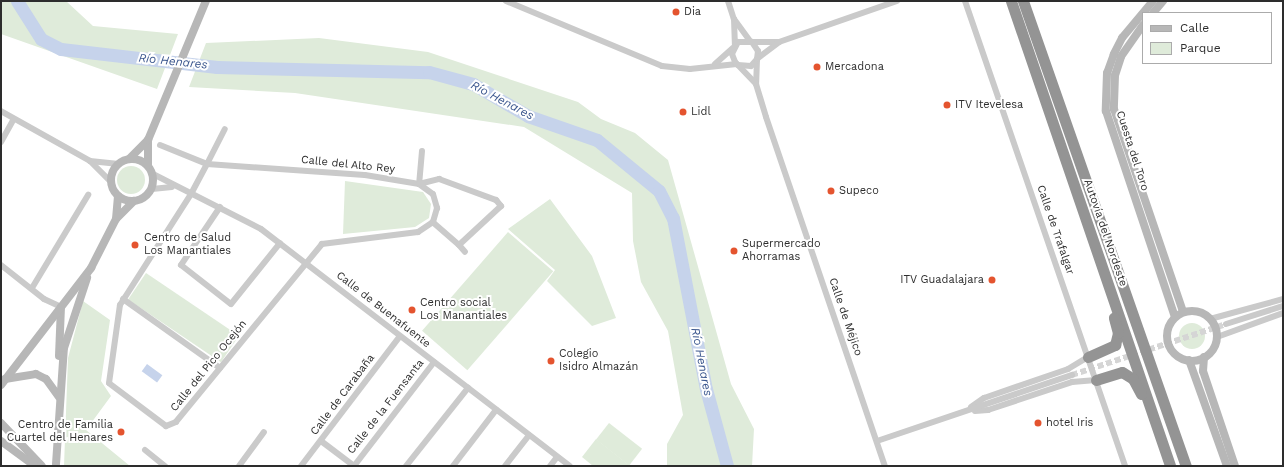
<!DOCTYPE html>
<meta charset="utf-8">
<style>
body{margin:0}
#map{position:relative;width:1284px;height:467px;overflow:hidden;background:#fff;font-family:"Work Sans",sans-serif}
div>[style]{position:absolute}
.green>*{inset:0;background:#dfebda;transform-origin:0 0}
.round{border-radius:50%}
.water>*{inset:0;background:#c6d3eb;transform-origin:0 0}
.river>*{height:13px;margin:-6.5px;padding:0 6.5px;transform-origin:6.5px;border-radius:6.5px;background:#c6d3eb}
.street-tunnel>*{height:6px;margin-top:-3px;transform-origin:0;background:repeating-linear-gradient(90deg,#d5d5d5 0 6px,transparent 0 9px)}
.street>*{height:6px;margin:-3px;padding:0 3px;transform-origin:3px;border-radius:3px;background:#cacaca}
.secondary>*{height:8px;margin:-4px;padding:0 4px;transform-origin:4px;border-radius:4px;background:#b7b7b7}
.secondary>.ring{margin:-4px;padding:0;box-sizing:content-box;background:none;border:8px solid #b7b7b7;border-radius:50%}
.highway>*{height:11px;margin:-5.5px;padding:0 5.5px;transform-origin:5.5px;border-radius:5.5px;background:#949494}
.dots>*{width:11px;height:11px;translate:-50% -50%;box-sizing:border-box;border:2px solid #fff;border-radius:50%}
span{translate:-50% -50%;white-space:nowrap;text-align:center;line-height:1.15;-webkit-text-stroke:4px #fff;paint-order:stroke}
.poi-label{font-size:11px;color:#2d2d2d}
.left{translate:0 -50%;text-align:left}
.right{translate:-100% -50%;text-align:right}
.street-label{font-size:11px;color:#2d2d2d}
.water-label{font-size:12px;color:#3c578e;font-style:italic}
.frame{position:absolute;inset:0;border:2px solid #2d2d2d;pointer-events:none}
.legend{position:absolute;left:1142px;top:12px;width:130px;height:52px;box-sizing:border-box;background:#fff;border:1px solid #ababab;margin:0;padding:5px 7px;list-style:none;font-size:12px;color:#2d2d2d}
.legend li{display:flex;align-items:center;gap:8px;height:20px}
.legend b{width:20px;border:1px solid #ababab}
</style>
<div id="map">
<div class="green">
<i style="clip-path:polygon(1px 1px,66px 1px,93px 26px,178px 34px,157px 89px,1px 34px)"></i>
<i style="clip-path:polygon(319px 38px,428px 52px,578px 102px,601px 119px,635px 133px,668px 160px,731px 384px,754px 429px,752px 466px,667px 466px,667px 444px,683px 415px,668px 331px,641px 282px,633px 241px,632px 193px,524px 127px,295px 93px,189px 87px,206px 43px)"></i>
<i class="round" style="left:117px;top:166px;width:28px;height:28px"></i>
<i style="clip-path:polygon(345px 181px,423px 192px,431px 204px,429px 218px,415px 227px,343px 234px)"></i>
<i style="clip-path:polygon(550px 199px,592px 256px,616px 318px,592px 326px,547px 281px,555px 270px,508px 229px)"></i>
<i style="left:508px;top:232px;width:60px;height:131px;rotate:41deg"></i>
<i style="left:146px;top:273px;width:112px;height:32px;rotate:34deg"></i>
<i style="clip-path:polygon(83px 301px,110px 320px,101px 381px,111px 396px,86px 430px,130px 466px,64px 466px,68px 358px)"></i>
<i class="round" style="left:1179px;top:323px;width:26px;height:26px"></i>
<i style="left:609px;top:423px;width:42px;height:21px;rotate:38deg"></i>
<i style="clip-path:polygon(596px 439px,629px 465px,628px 466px,593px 466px,582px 457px)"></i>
</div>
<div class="water">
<i style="left:147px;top:364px;width:19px;height:9px;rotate:36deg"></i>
</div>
<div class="river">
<i style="left:17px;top:1px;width:45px;rotate:57.7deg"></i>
<i style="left:41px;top:39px;width:22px;rotate:27deg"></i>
<i style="left:61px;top:49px;width:157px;rotate:6.6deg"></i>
<i style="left:217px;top:67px;width:212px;rotate:1.4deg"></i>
<i style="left:429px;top:72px;width:46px;rotate:15.3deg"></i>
<i style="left:473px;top:84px;width:64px;rotate:30.2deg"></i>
<i style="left:528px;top:116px;width:73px;rotate:19.2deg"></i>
<i style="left:597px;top:140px;width:80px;rotate:39.4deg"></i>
<i style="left:659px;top:191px;width:30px;rotate:63deg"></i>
<i style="left:673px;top:218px;width:174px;rotate:79.1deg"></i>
<i style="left:706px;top:389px;width:80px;rotate:74.7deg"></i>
</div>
<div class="street-tunnel">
<i style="left:1072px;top:375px;width:162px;rotate:-18.3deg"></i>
</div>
<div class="street">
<i style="left:506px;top:1px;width:169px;rotate:22.6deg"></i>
<i style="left:662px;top:66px;width:28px;rotate:6deg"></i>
<i style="left:690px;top:69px;width:47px;rotate:-6.1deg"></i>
<i style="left:728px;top:1px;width:19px;rotate:72deg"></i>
<i style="left:734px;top:19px;width:26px;rotate:88deg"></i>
<i style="left:965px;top:1px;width:492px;rotate:71deg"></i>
<i style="left:734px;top:19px;width:27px;rotate:54deg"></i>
<i style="left:752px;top:42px;width:27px"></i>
<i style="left:779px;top:42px;width:125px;rotate:-19.2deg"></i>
<i style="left:758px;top:58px;width:26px;rotate:-37deg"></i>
<i style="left:757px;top:59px;width:25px;rotate:92deg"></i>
<i style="left:756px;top:84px;width:34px;rotate:73deg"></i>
<i style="left:766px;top:117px;width:369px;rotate:71.2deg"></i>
<i style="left:715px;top:64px;width:24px;rotate:-42deg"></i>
<i style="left:738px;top:65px;width:13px;rotate:4deg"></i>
<i style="left:751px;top:66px;width:9px;rotate:-49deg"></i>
<i style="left:757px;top:59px;width:8px;rotate:-83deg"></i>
<i style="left:758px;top:51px;width:11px;rotate:-124deg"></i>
<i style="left:752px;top:42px;width:14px;rotate:180deg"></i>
<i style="left:738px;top:42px;width:13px;rotate:117deg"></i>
<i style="left:732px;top:54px;width:9px;rotate:69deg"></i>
<i style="left:735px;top:62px;width:30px;rotate:46deg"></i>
<i style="left:1px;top:111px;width:102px;rotate:29.3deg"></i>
<i style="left:90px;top:161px;width:30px;rotate:45deg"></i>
<i style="left:1px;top:142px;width:26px;rotate:-61deg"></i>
<i style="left:160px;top:145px;width:51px;rotate:22deg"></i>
<i style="left:207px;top:164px;width:158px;rotate:4deg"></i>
<i style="left:365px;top:175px;width:55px;rotate:9.5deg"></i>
<i style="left:419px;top:184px;width:17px;rotate:36deg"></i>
<i style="left:433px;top:194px;width:15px;rotate:74deg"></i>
<i style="left:437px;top:208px;width:15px;rotate:106deg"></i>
<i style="left:433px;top:222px;width:18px;rotate:146deg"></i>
<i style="left:418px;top:232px;width:97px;rotate:172.9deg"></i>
<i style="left:322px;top:244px;width:230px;rotate:129.4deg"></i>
<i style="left:176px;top:422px;width:11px;rotate:158deg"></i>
<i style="left:166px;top:426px;width:71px;rotate:-143deg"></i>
<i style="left:109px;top:383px;width:79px;rotate:-82deg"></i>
<i style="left:120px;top:305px;width:132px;rotate:-57.4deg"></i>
<i style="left:191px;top:194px;width:34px;rotate:-62deg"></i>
<i style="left:207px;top:164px;width:39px;rotate:-63deg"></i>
<i style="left:422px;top:151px;width:33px;rotate:95deg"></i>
<i style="left:419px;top:184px;width:21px;rotate:-14deg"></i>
<i style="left:439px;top:179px;width:61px;rotate:20.2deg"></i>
<i style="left:496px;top:200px;width:8px;rotate:50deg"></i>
<i style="left:501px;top:206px;width:57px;rotate:137.1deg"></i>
<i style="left:459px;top:245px;width:35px;rotate:-139deg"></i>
<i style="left:90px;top:161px;width:29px;rotate:6deg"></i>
<i style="left:153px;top:174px;width:121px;rotate:27deg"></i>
<i style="left:261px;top:229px;width:389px;rotate:37.5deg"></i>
<i style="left:152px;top:189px;width:20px;rotate:-6deg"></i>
<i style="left:220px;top:207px;width:70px;rotate:123.9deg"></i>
<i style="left:181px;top:265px;width:63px;rotate:38deg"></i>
<i style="left:231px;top:304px;width:78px;rotate:-51.2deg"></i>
<i style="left:459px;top:245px;width:9px;rotate:49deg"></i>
<i style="left:1px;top:265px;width:55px;rotate:38.3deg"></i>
<i style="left:44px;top:299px;width:19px;rotate:25deg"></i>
<i style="left:32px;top:288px;width:109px;rotate:-58.9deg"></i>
<i style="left:123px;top:299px;width:119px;rotate:35.4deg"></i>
<i style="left:1210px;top:319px;width:76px;rotate:-15.3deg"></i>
<i style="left:1226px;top:324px;width:60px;rotate:-17.5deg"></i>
<i style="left:1217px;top:337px;width:70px;rotate:-20deg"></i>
<i style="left:971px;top:407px;width:16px;rotate:-35deg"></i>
<i style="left:984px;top:398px;width:89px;rotate:-19deg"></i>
<i style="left:1068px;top:369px;width:23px;rotate:-31deg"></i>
<i style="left:975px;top:411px;width:13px;rotate:-4deg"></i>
<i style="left:988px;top:410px;width:89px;rotate:-18.4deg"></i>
<i style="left:1072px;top:382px;width:24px;rotate:-5deg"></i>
<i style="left:321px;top:441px;width:41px;rotate:37.1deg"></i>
<i style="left:877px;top:441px;width:206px;rotate:-18.7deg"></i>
<i style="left:145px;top:450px;width:26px;rotate:39deg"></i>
<i style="left:239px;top:466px;width:42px;rotate:-53.7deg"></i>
<i style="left:301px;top:466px;width:163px;rotate:-52.7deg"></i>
<i style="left:354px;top:466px;width:131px;rotate:-52.4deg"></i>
<i style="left:406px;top:466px;width:100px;rotate:-51.5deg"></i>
<i style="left:453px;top:466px;width:71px;rotate:-52.5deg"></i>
<i style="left:505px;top:466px;width:39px;rotate:-52deg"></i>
<i style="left:550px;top:466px;width:11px;rotate:-52deg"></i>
</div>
<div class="secondary">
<i style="left:1153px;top:1px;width:48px;rotate:130deg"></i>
<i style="left:1122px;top:38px;width:18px;rotate:117deg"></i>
<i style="left:1114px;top:54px;width:20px;rotate:110deg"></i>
<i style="left:1107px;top:73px;width:38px;rotate:92deg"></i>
<i style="left:1106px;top:111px;width:217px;rotate:71.5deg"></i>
<i style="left:1153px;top:13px;width:16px;rotate:-50deg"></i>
<i style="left:1143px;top:25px;width:39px;rotate:125deg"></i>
<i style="left:1121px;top:57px;width:19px;rotate:108deg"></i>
<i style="left:1115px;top:75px;width:34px;rotate:92deg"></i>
<i style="left:1114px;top:109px;width:214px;rotate:71.2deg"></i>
<i class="ring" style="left:111px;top:159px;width:34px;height:34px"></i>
<i style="left:129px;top:159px;width:27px;rotate:-45deg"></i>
<i style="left:148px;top:165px;width:25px;rotate:-90deg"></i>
<i style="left:148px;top:140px;width:151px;rotate:-67.4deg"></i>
<i style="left:117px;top:218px;width:24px;rotate:-45deg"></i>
<i class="ring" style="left:1167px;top:311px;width:42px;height:42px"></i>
<i style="left:59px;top:356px;width:49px;rotate:-87.7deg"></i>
<i style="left:1204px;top:357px;width:14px;rotate:94deg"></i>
<i style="left:1203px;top:371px;width:100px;rotate:71.4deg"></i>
<i style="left:1189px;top:360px;width:113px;rotate:70.3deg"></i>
<i style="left:5px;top:379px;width:31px;rotate:-9deg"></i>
<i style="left:36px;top:374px;width:11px;rotate:27deg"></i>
<i style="left:46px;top:379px;width:22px;rotate:54deg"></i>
<i style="left:1px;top:385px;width:148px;rotate:-52.4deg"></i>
<i style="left:91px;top:268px;width:55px;rotate:-63deg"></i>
<i style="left:116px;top:219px;width:23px;rotate:-85deg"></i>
<i style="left:1px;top:423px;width:59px;rotate:46.4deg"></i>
<i style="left:1px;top:441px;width:42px;rotate:36.3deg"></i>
<i style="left:56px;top:464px;width:116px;rotate:-86.1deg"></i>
<i style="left:64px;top:348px;width:74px;rotate:-71.8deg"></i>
</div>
<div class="highway">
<i style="left:1011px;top:1px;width:491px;rotate:71.1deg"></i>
<i style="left:1023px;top:1px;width:493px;rotate:70.7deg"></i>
<i style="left:1088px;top:357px;width:30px;rotate:-24deg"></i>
<i style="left:1115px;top:345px;width:12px;rotate:-76deg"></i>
<i style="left:1118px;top:333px;width:16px;rotate:-105deg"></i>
<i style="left:1096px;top:380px;width:27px;rotate:-17deg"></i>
<i style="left:1122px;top:372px;width:13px;rotate:32deg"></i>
<i style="left:1133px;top:379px;width:17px;rotate:62deg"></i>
</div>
<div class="dots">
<i style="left:676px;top:12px;background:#e4542f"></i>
<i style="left:817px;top:67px;background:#e4542f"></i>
<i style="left:947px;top:105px;background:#e4542f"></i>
<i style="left:683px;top:112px;background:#e4542f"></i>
<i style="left:831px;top:191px;background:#e4542f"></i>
<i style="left:135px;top:245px;background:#e4542f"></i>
<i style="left:734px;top:251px;background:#e4542f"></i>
<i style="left:992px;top:280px;background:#e4542f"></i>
<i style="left:412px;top:310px;background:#e4542f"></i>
<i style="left:551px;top:361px;background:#e4542f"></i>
<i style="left:1038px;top:423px;background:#e4542f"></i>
<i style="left:121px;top:432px;background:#e4542f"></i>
</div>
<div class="poi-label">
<span class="left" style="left:684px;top:12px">Dia</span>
<span class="left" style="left:825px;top:67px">Mercadona</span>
<span class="left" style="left:955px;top:105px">ITV Itevelesa</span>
<span class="left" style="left:691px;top:112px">Lidl</span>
<span class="left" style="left:839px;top:191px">Supeco</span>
<span class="left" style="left:144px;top:245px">Centro de Salud<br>Los Manantiales</span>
<span class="left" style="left:742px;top:251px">Supermercado<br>Ahorramas</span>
<span class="right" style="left:984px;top:280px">ITV Guadalajara</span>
<span class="left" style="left:420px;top:310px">Centro social<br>Los Manantiales</span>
<span class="left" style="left:559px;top:361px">Colegio<br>Isidro Almazán</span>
<span class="left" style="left:1046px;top:423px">hotel Iris</span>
<span class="right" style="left:113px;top:432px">Centro de Familia<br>Cuartel del Henares</span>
</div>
<div class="street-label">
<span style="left:1132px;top:151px;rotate:72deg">Cuesta del Toro</span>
<span style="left:348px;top:165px;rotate:6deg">Calle del Alto Rey</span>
<span style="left:1055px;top:230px;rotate:71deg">Calle de Trafalgar</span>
<span style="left:1105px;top:233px;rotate:71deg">Autovía del Nordeste</span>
<span style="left:383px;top:310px;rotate:38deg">Calle de Buenafuente</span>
<span style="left:845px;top:317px;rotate:71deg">Calle de Méjico</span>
<span style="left:209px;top:366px;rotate:-51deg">Calle del Pico Ocejón</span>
<span style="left:343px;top:395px;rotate:-53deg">Calle de Carabaña</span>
<span style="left:386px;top:407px;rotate:-52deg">Calle de la Fuensanta</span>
</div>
<div class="water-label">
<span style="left:173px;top:62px;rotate:6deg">Río Henares</span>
<span style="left:502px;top:101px;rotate:28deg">Río Henares</span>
<span style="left:701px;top:362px;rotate:79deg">Río Henares</span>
</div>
<div class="frame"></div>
<ul class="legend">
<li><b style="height:5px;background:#b7b7b7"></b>Calle</li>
<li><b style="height:11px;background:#dfebda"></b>Parque</li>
</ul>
</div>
